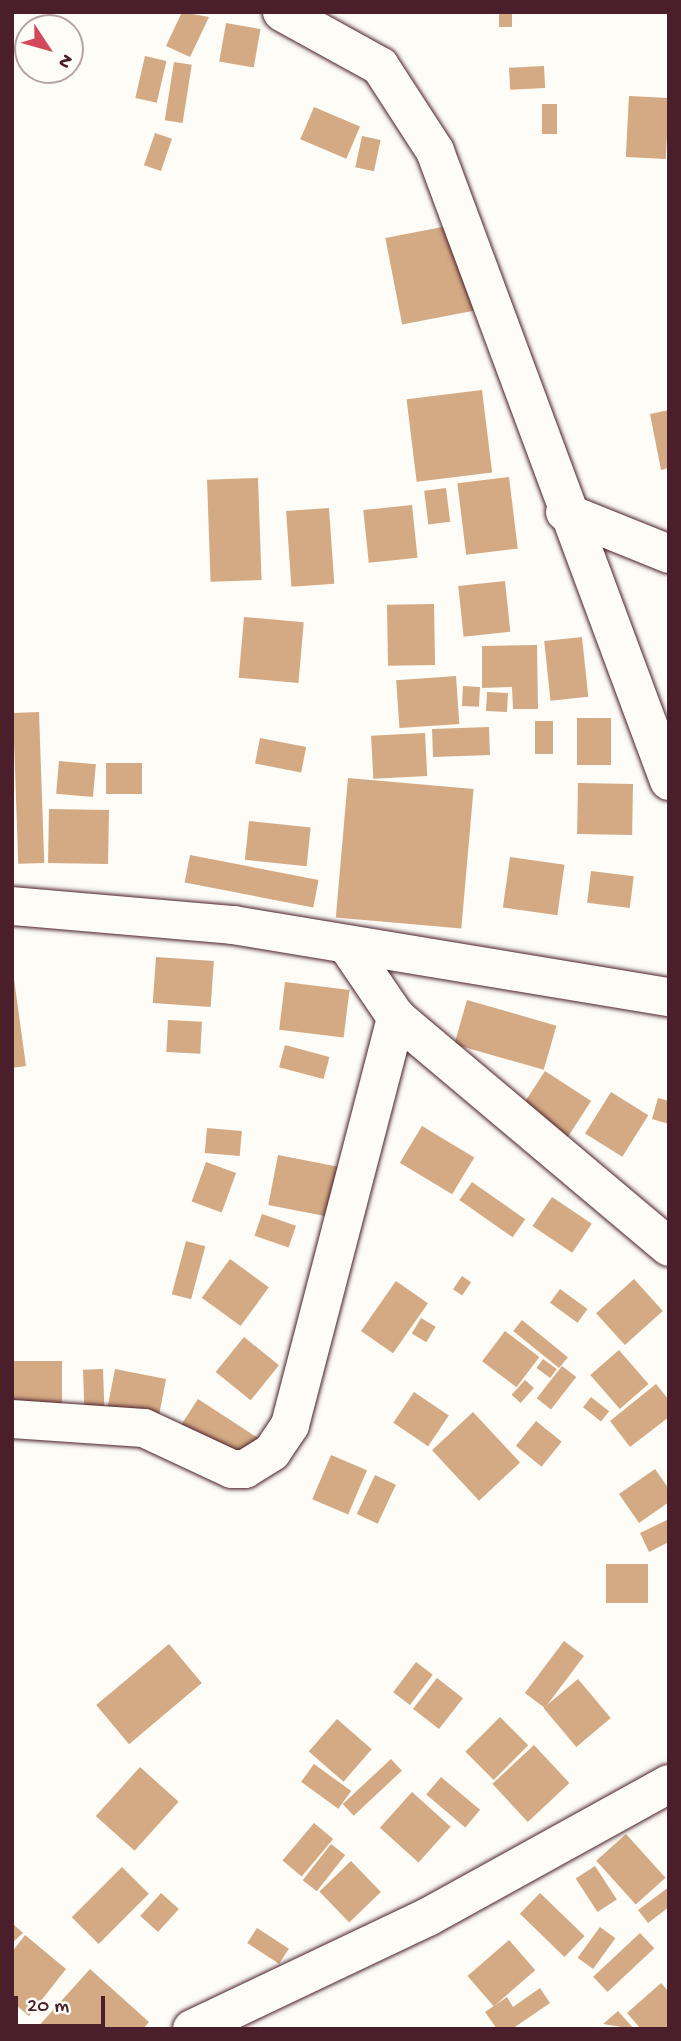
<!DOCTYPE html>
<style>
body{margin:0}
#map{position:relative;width:681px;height:2041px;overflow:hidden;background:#fdfcf7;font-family:"Gochi Hand",sans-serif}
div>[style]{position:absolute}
.building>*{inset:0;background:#d3aa84;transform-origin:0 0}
.roads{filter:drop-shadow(0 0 2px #4a1f2b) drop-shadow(0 0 2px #4a1f2b)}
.minor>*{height:38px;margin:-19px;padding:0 19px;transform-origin:19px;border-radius:19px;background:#fdfcf7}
span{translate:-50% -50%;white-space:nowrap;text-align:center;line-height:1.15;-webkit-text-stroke:5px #fdfcf7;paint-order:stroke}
.frame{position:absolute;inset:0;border:14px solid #4a1f2b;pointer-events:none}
.north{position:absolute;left:14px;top:14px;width:70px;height:70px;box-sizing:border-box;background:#fdfcf7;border:2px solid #b5a4a5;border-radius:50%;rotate:126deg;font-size:19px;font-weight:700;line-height:28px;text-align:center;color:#4a1f2b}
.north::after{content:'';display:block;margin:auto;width:24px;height:32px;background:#d1495b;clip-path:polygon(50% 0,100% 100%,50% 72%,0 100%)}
.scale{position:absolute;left:14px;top:1996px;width:91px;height:32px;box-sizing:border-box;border:4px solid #4a1f2b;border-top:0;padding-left:9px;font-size:21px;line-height:24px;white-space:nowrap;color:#4a1f2b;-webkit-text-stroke:5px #fdfcf7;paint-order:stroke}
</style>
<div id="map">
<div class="building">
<i style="clip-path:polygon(182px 12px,209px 17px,190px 57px,166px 46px)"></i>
<i style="left:499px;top:12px;width:13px;height:15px"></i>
<i style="left:226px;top:23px;width:35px;height:39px;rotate:10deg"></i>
<i style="left:145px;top:56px;width:22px;height:43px;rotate:13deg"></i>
<i style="left:174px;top:62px;width:18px;height:59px;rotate:9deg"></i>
<i style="left:544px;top:66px;width:22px;height:35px;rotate:87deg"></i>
<i style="left:629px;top:96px;width:40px;height:61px;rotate:3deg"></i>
<i style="left:542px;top:104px;width:15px;height:30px"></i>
<i style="left:314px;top:107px;width:50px;height:35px;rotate:23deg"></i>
<i style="left:155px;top:133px;width:18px;height:34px;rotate:19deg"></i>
<i style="left:362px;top:136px;width:19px;height:32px;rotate:12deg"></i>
<i style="left:458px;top:224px;width:88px;height:74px;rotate:79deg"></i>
<i style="left:482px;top:390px;width:83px;height:76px;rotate:83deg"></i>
<i style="clip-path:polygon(669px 410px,669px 468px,661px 470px,650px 414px)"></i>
<i style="left:509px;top:477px;width:72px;height:52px;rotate:83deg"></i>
<i style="left:258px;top:478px;width:102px;height:51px;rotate:88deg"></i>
<i style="left:446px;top:488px;width:34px;height:22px;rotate:83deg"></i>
<i style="left:412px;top:505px;width:53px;height:49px;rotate:84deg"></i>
<i style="left:329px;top:508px;width:76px;height:43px;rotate:86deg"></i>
<i style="left:505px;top:581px;width:51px;height:47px;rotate:84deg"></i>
<i style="left:434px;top:604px;width:61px;height:47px;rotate:89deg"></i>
<i style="left:244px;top:617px;width:60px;height:61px;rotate:5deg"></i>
<i style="left:582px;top:637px;width:60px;height:38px;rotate:84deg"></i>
<i style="clip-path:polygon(537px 645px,538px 709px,513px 709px,512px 687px,482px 688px,482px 646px)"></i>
<i style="left:456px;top:676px;width:48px;height:60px;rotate:86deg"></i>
<i style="left:463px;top:686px;width:17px;height:20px;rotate:3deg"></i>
<i style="left:487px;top:692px;width:21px;height:19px;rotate:3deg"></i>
<i style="left:39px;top:712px;width:151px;height:26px;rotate:88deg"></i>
<i style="left:577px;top:718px;width:34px;height:47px"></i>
<i style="left:535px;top:721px;width:18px;height:33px"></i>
<i style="left:489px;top:727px;width:28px;height:57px;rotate:88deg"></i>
<i style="left:425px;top:733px;width:43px;height:54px;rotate:87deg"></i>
<i style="left:260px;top:738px;width:47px;height:26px;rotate:11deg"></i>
<i style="left:59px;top:761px;width:37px;height:33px;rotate:5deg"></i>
<i style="left:106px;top:763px;width:36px;height:31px"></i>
<i style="left:348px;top:778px;width:126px;height:140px;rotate:5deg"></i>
<i style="left:578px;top:783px;width:55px;height:51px;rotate:1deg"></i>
<i style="left:49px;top:809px;width:60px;height:54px;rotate:1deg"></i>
<i style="left:249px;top:821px;width:62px;height:39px;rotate:6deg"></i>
<i style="left:190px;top:855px;width:131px;height:28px;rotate:11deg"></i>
<i style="left:510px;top:857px;width:55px;height:51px;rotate:8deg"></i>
<i style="left:591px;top:871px;width:43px;height:32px;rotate:7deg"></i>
<i style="left:156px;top:957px;width:58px;height:46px;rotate:4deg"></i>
<i style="clip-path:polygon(14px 979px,26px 1066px,12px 1068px,12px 980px)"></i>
<i style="left:285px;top:982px;width:65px;height:48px;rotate:7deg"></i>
<i style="left:467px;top:1000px;width:93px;height:46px;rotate:16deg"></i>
<i style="left:168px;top:1020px;width:34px;height:32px;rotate:3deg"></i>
<i style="left:285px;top:1045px;width:46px;height:23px;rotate:15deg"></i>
<i style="left:545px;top:1071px;width:55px;height:45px;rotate:33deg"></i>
<i style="left:611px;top:1092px;width:44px;height:49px;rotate:32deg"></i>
<i style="clip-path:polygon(658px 1098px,669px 1101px,669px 1124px,652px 1119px)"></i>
<i style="left:422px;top:1126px;width:61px;height:43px;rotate:31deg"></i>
<i style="left:207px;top:1128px;width:35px;height:25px;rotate:5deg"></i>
<i style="left:278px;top:1155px;width:64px;height:51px;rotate:11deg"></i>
<i style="left:206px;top:1162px;width:32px;height:42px;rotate:20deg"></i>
<i style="left:472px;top:1182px;width:65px;height:22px;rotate:35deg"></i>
<i style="left:552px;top:1197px;width:48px;height:35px;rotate:34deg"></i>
<i style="left:262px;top:1214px;width:36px;height:23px;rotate:19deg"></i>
<i style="left:186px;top:1241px;width:20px;height:55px;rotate:15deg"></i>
<i style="left:230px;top:1259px;width:48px;height:48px;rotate:36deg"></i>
<i style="left:462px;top:1276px;width:11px;height:16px;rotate:34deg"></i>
<i style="left:634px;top:1279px;width:43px;height:51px;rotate:48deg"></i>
<i style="left:396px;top:1281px;width:39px;height:61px;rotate:35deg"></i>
<i style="left:560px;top:1289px;width:34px;height:17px;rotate:36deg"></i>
<i style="left:421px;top:1318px;width:17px;height:18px;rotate:31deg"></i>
<i style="left:522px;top:1320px;width:59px;height:14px;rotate:39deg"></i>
<i style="left:505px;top:1331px;width:43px;height:38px;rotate:37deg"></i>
<i style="left:244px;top:1337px;width:45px;height:45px;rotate:39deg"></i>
<i style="left:619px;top:1350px;width:45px;height:38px;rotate:49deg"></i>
<i style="left:543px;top:1359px;width:17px;height:11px;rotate:36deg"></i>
<i style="left:12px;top:1361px;width:50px;height:46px"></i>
<i style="left:562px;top:1366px;width:18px;height:41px;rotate:38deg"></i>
<i style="left:103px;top:1369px;width:37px;height:20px;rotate:88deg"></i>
<i style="left:115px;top:1369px;width:52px;height:45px;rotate:11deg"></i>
<i style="left:525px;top:1380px;width:12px;height:20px;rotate:42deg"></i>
<i style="clip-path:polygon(656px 1384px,669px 1400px,669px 1417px,630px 1447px,610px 1421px)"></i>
<i style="left:414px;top:1392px;width:42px;height:37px;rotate:34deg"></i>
<i style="left:591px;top:1397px;width:23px;height:13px;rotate:38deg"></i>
<i style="left:198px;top:1399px;width:72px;height:34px;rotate:33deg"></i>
<i style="left:473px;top:1412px;width:69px;height:56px;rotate:47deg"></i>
<i style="left:536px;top:1421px;width:33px;height:32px;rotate:39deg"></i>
<i style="left:331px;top:1455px;width:39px;height:48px;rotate:23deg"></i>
<i style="clip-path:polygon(655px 1469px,669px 1489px,669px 1502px,639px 1523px,619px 1494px)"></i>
<i style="left:375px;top:1475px;width:23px;height:43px;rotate:25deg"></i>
<i style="clip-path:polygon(669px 1519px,669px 1542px,649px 1552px,640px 1533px)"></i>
<i style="left:606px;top:1564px;width:42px;height:39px"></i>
<i style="left:564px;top:1641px;width:25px;height:65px;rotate:37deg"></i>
<i style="left:169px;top:1644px;width:51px;height:95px;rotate:50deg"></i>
<i style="left:416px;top:1662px;width:21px;height:38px;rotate:37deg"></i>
<i style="left:437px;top:1678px;width:33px;height:39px;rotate:38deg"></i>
<i style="left:578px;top:1679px;width:51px;height:45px;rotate:50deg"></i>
<i style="left:500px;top:1717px;width:40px;height:49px;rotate:45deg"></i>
<i style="left:337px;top:1719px;width:46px;height:43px;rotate:41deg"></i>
<i style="left:534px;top:1745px;width:52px;height:57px;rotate:47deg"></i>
<i style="left:391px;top:1759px;width:16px;height:66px;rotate:47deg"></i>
<i style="left:314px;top:1764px;width:46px;height:22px;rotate:36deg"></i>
<i style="left:140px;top:1767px;width:52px;height:66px;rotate:42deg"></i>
<i style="left:441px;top:1777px;width:51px;height:23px;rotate:40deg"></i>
<i style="left:412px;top:1792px;width:52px;height:48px;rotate:42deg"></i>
<i style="left:314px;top:1823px;width:25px;height:49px;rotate:40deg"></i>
<i style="left:626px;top:1834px;width:59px;height:40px;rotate:48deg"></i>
<i style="left:331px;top:1844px;width:18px;height:46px;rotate:38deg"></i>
<i style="left:351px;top:1861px;width:43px;height:44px;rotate:46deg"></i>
<i style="left:595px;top:1866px;width:40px;height:23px;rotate:57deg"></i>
<i style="left:122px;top:1867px;width:38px;height:71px;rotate:45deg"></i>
<i style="clip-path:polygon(669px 1887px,669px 1907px,648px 1923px,638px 1910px)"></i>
<i style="left:161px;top:1893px;width:24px;height:31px;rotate:42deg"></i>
<i style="left:540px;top:1893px;width:62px;height:29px;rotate:44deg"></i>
<i style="clip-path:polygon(12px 1923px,23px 1933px,12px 1943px)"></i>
<i style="left:600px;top:1927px;width:19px;height:38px;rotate:36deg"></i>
<i style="left:257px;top:1928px;width:38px;height:18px;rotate:33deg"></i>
<i style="left:640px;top:1933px;width:21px;height:64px;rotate:47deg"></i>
<i style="clip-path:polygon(25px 1935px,66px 1969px,29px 2016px,12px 2002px,12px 1952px)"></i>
<i style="left:509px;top:1940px;width:40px;height:55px;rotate:49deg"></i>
<i style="clip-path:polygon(90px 1969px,149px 2022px,143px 2029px,36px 2029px)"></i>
<i style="clip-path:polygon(661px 1983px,669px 1992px,669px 2029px,641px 2029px,627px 2013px)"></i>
<i style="clip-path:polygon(540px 1988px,550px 2003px,512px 2029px,497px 2029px,485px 2012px,507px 1997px,513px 2007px)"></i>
<i style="clip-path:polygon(618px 2011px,634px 2029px,603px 2024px)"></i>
</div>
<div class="roads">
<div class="minor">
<i style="left:282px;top:12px;width:112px;rotate:28.9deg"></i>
<i style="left:380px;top:66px;width:101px;rotate:57.1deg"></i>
<i style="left:435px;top:151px;width:672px;rotate:69.62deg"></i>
<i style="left:565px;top:512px;width:112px;rotate:22deg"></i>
<i style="left:12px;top:906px;width:222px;rotate:4.9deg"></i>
<i style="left:233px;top:925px;width:442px;rotate:9.4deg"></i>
<i style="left:347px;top:945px;width:87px;rotate:55.8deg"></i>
<i style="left:396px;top:1017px;width:357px;rotate:40.1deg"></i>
<i style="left:12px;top:1419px;width:132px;rotate:3.9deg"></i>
<i style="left:144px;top:1428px;width:97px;rotate:25deg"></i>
<i style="left:232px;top:1469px;width:13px"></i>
<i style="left:245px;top:1469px;width:32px;rotate:-32deg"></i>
<i style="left:272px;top:1452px;width:32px;rotate:-56deg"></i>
<i style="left:290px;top:1425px;width:422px;rotate:-75.4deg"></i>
<i style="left:192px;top:2029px;width:261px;rotate:-25.4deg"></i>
<i style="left:428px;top:1917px;width:275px;rotate:-28.9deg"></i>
</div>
</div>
<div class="frame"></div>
<div class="north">N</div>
<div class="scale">20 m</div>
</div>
